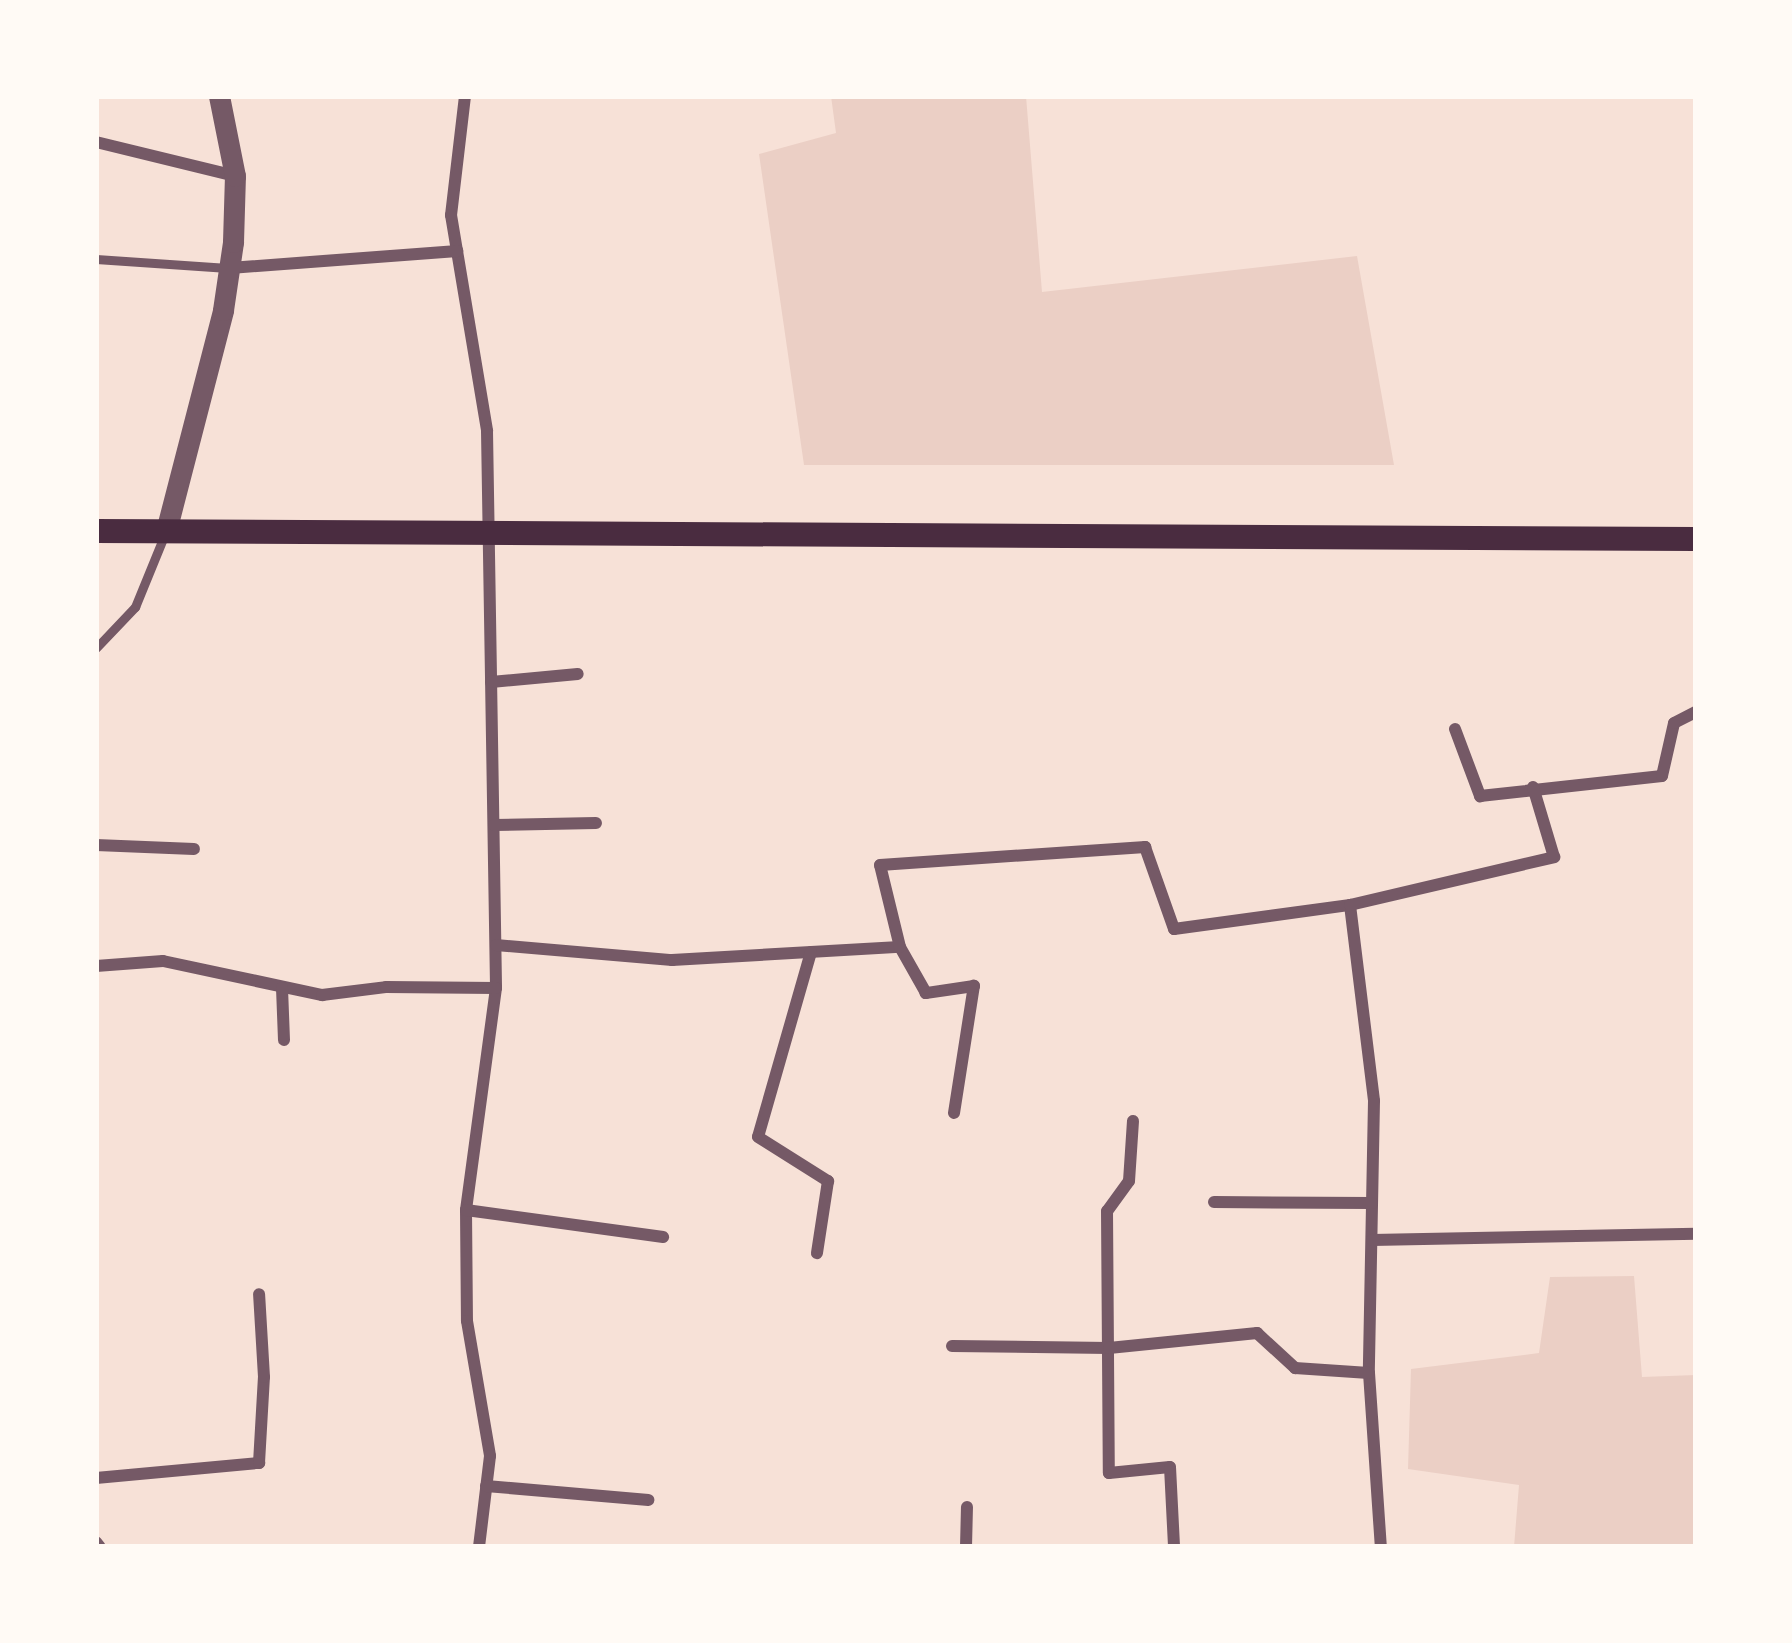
<!DOCTYPE html>
<style>
body{margin:0}
#map{position:relative;width:1792px;height:1643px;overflow:hidden;background:#f7e1d7;font-family:"IBM Plex Sans",sans-serif}
div>[style]{position:absolute}
.green>*{inset:0;background:#ebcfc5}
.service>*{height:9px;margin:-4.5px;padding:0 4.5px;transform-origin:4.5px;border-radius:4.5px;background:#755966}
.minor>*{height:12px;margin:-6px;padding:0 6px;transform-origin:6px;border-radius:6px;background:#755966}
.tertiary>*{height:21px;margin:-10.5px;padding:0 10.5px;transform-origin:10.5px;border-radius:10.5px;background:#755966}
.secondary>*{height:24px;margin:-12px;padding:0 12px;transform-origin:12px;border-radius:12px;background:#4a2c40}
span{translate:-50% -50%;white-space:nowrap;text-align:center;line-height:1.15;-webkit-text-stroke:10px #fffaf5;paint-order:stroke}
.frame{position:absolute;inset:0;border:99px solid #fffaf5;pointer-events:none}
</style>
<div id="map">
<div class="green">
<i style="clip-path:polygon(831px 96px,1026px 96px,1042px 292px,1357px 256px,1394px 465px,804px 465px,759px 154px,836px 133px)"></i>
<i style="clip-path:polygon(1634px 1276px,1642px 1377px,1696px 1375px,1696px 1547px,1514px 1547px,1519px 1485px,1408px 1469px,1411px 1369px,1539px 1353px,1550px 1277px)"></i>
</div>
<div class="service">
<i style="left:96px;top:259px;width:132px;rotate:3.9deg"></i>
<i style="left:96px;top:648px;width:57px;rotate:-46.4deg"></i>
<i style="left:135px;top:607px;width:77px;rotate:-67.8deg"></i>
</div>
<div class="minor">
<i style="left:465px;top:96px;width:120px;rotate:96.7deg"></i>
<i style="left:451px;top:215px;width:219px;rotate:80.5deg"></i>
<i style="left:487px;top:431px;width:557px;rotate:89.07deg"></i>
<i style="left:496px;top:988px;width:224px;rotate:97.7deg"></i>
<i style="left:466px;top:1210px;width:111px;rotate:89.5deg"></i>
<i style="left:467px;top:1321px;width:137px;rotate:80.3deg"></i>
<i style="left:490px;top:1456px;width:92px;rotate:96.9deg"></i>
<i style="left:96px;top:142px;width:143px;rotate:13.7deg"></i>
<i style="left:230px;top:268px;width:228px;rotate:-4.3deg"></i>
<i style="left:491px;top:682px;width:87px;rotate:-5.3deg"></i>
<i style="left:1455px;top:729px;width:72px;rotate:69.5deg"></i>
<i style="left:1480px;top:796px;width:183px;rotate:-6.3deg"></i>
<i style="left:1662px;top:776px;width:54px;rotate:-77.2deg"></i>
<i style="left:1674px;top:723px;width:25px;rotate:-27deg"></i>
<i style="left:494px;top:825px;width:102px;rotate:-1.1deg"></i>
<i style="left:96px;top:845px;width:98px;rotate:2.3deg"></i>
<i style="left:1350px;top:905px;width:197px;rotate:83deg"></i>
<i style="left:1374px;top:1101px;width:272px;rotate:91.1deg"></i>
<i style="left:1369px;top:1373px;width:174px;rotate:86.1deg"></i>
<i style="left:496px;top:945px;width:177px;rotate:4.9deg"></i>
<i style="left:672px;top:960px;width:228px;rotate:-3.3deg"></i>
<i style="left:811px;top:952px;width:192px;rotate:106deg"></i>
<i style="left:758px;top:1137px;width:83px;rotate:32.2deg"></i>
<i style="left:828px;top:1181px;width:73px;rotate:98.7deg"></i>
<i style="left:96px;top:966px;width:67px;rotate:-4.3deg"></i>
<i style="left:163px;top:961px;width:163px;rotate:12.1deg"></i>
<i style="left:322px;top:995px;width:64px;rotate:-7.1deg"></i>
<i style="left:386px;top:987px;width:110px;rotate:0.5deg"></i>
<i style="left:282px;top:988px;width:52px;rotate:87.8deg"></i>
<i style="left:954px;top:1113px;width:129px;rotate:-81.1deg"></i>
<i style="left:974px;top:986px;width:49px;rotate:171.7deg"></i>
<i style="left:926px;top:993px;width:53px;rotate:-119.5deg"></i>
<i style="left:900px;top:947px;width:84px;rotate:-103.7deg"></i>
<i style="left:880px;top:865px;width:266px;rotate:-3.9deg"></i>
<i style="left:1145px;top:847px;width:87px;rotate:70.5deg"></i>
<i style="left:1174px;top:929px;width:178px;rotate:-7.8deg"></i>
<i style="left:1350px;top:905px;width:210px;rotate:-13.2deg"></i>
<i style="left:1554px;top:857px;width:73px;rotate:-106.7deg"></i>
<i style="left:1133px;top:1121px;width:60px;rotate:93.8deg"></i>
<i style="left:1129px;top:1181px;width:37px;rotate:126deg"></i>
<i style="left:1107px;top:1211px;width:262px;rotate:89.6deg"></i>
<i style="left:1109px;top:1473px;width:61px;rotate:-5.6deg"></i>
<i style="left:1170px;top:1467px;width:80px;rotate:87.1deg"></i>
<i style="left:1214px;top:1202px;width:158px;rotate:0.4deg"></i>
<i style="left:466px;top:1210px;width:199px;rotate:7.8deg"></i>
<i style="left:1372px;top:1240px;width:324px;rotate:-1.1deg"></i>
<i style="left:952px;top:1346px;width:157px;rotate:0.7deg"></i>
<i style="left:1109px;top:1348px;width:149px;rotate:-5.8deg"></i>
<i style="left:1257px;top:1333px;width:52px;rotate:42.6deg"></i>
<i style="left:1295px;top:1368px;width:74px;rotate:3.9deg"></i>
<i style="left:96px;top:1478px;width:164px;rotate:-5.3deg"></i>
<i style="left:259px;top:1463px;width:86px;rotate:-86.7deg"></i>
<i style="left:264px;top:1377px;width:83px;rotate:-93.4deg"></i>
<i style="left:486px;top:1486px;width:163px;rotate:4.9deg"></i>
<i style="left:96px;top:1542px;width:6px;rotate:51deg"></i>
<i style="left:966px;top:1547px;width:40px;rotate:-88.6deg"></i>
</div>
<div class="tertiary">
<i style="left:166px;top:531px;width:228px;rotate:-75.5deg"></i>
<i style="left:223px;top:310px;width:69px;rotate:-81.6deg"></i>
<i style="left:233px;top:242px;width:66px;rotate:-88.3deg"></i>
<i style="left:235px;top:176px;width:82px;rotate:-101.3deg"></i>
</div>
<div class="secondary">
<i style="left:96px;top:531px;width:1600px;rotate:0.29deg"></i>
</div>
<div class="frame"></div>
</div>
